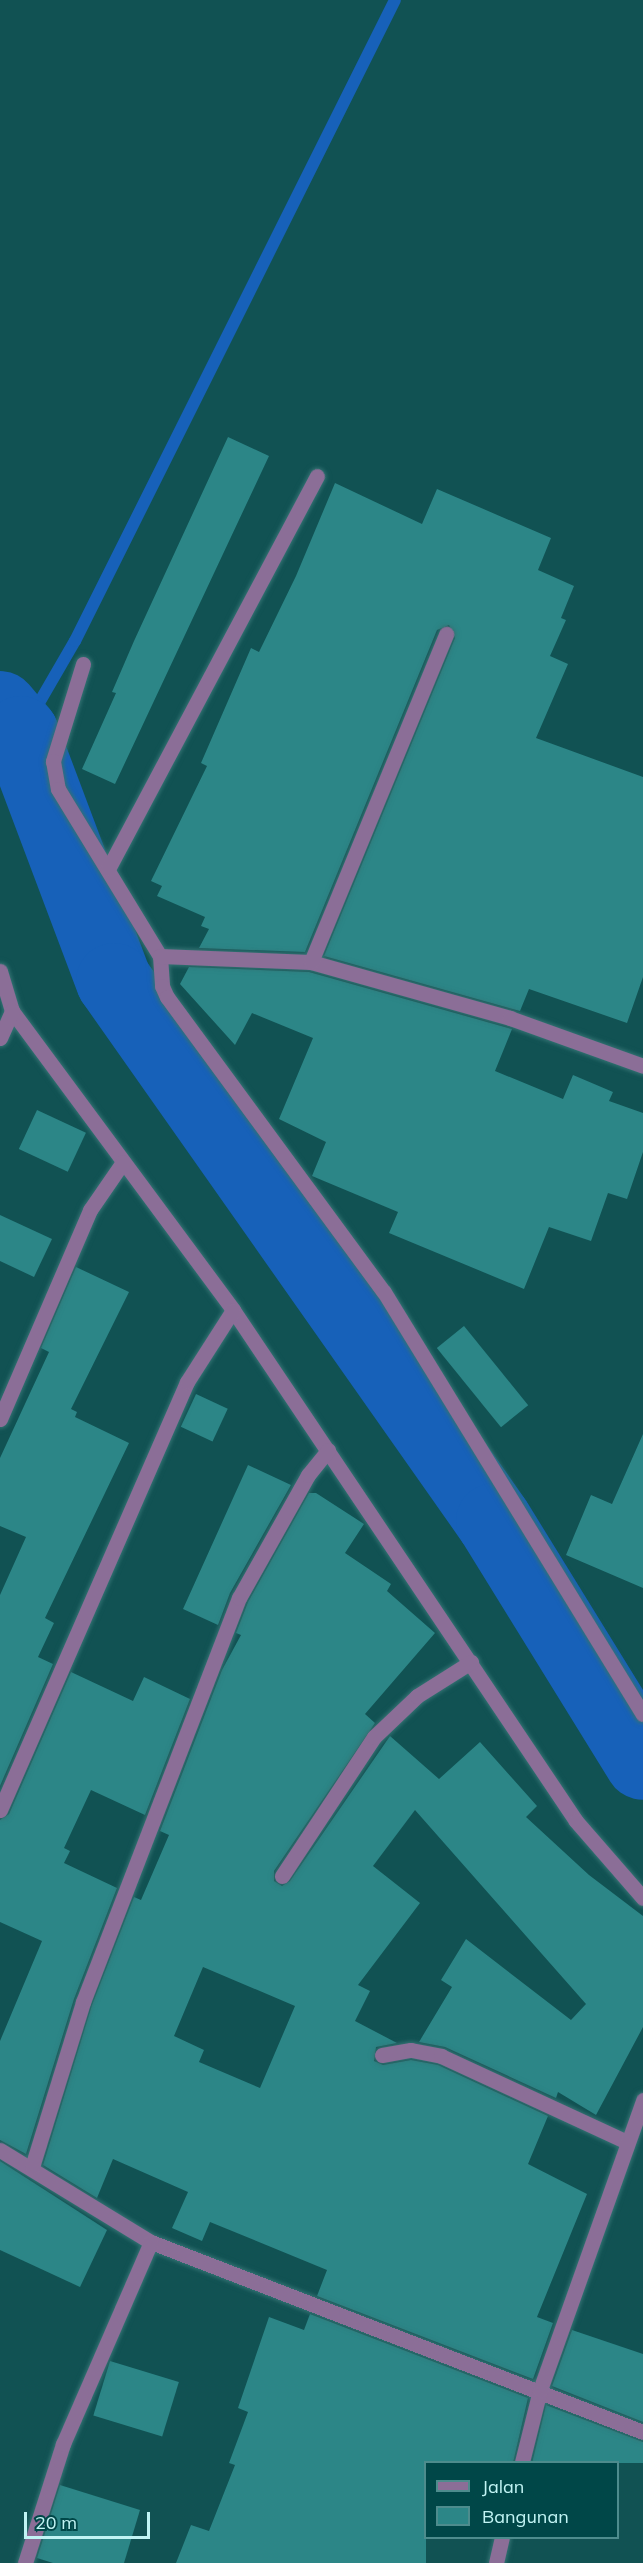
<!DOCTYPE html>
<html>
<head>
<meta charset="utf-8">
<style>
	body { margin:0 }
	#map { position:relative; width:643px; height:2563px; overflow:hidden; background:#115253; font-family:Mulish,sans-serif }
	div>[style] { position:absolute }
	.stream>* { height:12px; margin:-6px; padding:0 6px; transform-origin:6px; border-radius:6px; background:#1761b9 }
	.river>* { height:76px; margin:-38px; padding:0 38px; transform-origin:38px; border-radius:38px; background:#1761b9 }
	.building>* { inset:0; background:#2c8687; transform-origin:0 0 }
	.roads { filter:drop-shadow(0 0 2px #347273) drop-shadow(0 0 2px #347273) }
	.minor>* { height:15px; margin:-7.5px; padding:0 7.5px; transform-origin:7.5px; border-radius:7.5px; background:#8b6e97 }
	span { translate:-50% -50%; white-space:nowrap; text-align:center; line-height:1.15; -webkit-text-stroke:4.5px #004748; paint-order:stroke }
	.legend { position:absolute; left:424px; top:2461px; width:195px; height:78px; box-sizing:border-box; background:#004748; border:2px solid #4d8c8d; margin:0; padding:8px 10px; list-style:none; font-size:18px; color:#c1f4f4 }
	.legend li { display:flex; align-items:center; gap:12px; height:30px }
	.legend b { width:30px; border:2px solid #4d8c8d }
	.scale { position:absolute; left:24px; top:2512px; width:126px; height:27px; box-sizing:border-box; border:3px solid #c1f4f4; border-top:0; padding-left:8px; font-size:18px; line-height:21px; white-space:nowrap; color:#c1f4f4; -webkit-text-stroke:4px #004748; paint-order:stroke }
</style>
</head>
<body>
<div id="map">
	<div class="stream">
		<div style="left:21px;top:734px;width:108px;rotate:-59.9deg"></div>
		<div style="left:75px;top:641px;width:716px;rotate:-63.47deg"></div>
	</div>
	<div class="river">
		<div style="left:0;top:709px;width:33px;rotate:50deg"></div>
		<div style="left:21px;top:734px;width:264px;rotate:69.4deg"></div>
		<div style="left:114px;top:981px;width:660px;rotate:54.87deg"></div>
		<div style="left:494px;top:1521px;width:283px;rotate:58.3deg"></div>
	</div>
	<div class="building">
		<div style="clip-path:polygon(228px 437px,269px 456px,115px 784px,82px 769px,116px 693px,112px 692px,134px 641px)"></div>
		<div style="clip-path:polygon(335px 483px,422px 524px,437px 489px,551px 538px,538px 570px,574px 586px,561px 618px,566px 620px,550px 656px,568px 664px,536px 738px,643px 777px,643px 977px,627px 1023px,529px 989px,520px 1011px,324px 956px,455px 638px,449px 625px,437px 630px,305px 952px,199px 948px,209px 929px,201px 926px,205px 917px,157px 896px,162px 886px,151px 881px,207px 766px,201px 763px,251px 648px,259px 652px,296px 576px)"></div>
		<div style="clip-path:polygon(189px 967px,309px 972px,512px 1029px,495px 1071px,563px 1099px,573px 1075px,613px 1092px,609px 1101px,643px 1113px,643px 1152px,627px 1199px,608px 1193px,591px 1241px,549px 1227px,524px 1289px,389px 1233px,398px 1212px,312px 1176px,326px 1142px,279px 1119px,313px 1038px,252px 1013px,235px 1045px,180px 984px)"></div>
		<div style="left:37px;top:1110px;width:54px;height:43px;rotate:25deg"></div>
		<div style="clip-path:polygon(0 1215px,52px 1239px,34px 1277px,0 1261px)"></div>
		<div style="clip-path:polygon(76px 1267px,129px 1292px,71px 1409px,77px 1412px,75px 1417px,129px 1443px,45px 1618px,54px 1623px,38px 1657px,53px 1664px,0 1786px,0 1595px,26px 1537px,0 1526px,0 1458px,49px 1352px,41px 1348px)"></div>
		<div style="left:464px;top:1326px;width:102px;height:35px;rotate:51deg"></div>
		<div style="left:196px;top:1394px;width:35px;height:36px;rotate:25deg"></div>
		<div style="clip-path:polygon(643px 1434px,643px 1588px,566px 1555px,591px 1495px,612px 1504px)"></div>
		<div style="clip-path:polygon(248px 1465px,291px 1485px,230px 1593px,218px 1625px,183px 1609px)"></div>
		<div style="clip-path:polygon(evenodd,309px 1493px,316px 1493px,364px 1524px,345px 1553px,391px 1584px,387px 1591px,435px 1633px,365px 1714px,375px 1723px,274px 1871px,274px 1881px,282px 1886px,290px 1881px,390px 1736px,439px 1779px,480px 1742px,537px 1806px,526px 1817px,589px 1875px,643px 1916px,643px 2027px,596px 2115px,558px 2092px,556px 2098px,445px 2047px,419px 2042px,452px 1987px,441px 1980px,466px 1939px,571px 2020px,586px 2004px,415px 1810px,373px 1866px,420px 1903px,358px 1985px,370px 1991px,355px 2021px,397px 2043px,376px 2047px,374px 2061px,383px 2065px,411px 2060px,438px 2065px,548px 2116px,528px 2164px,587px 2194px,537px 2317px,553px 2323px,533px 2379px,317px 2296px,327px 2270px,210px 2222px,202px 2241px,172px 2228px,188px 2192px,113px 2159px,97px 2198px,43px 2165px,92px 2005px,134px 1897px,141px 1900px,169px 1835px,160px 1831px,222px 1670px,241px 1635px,236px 1633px,248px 1602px,309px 1493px,203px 1967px,295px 2006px,260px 2088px,199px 2062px,204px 2050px,174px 2036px,203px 1967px)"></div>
		<div style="clip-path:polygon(71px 1672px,133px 1701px,144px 1677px,190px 1699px,145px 1815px,91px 1790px,64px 1848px,70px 1851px,64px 1863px,117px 1888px,74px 1999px,26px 2154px,0 2140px,0 2041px,42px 1941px,0 1922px,0 1820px,9px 1814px)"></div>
		<div style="clip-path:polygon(0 2161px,107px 2230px,80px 2287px,0 2250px)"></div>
		<div style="clip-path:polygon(310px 2314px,528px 2398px,513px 2463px,426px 2463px,426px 2563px,176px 2563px,191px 2525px,209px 2531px,235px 2465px,229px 2463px,248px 2412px,238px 2408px,269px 2317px,304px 2330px)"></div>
		<div style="clip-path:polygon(572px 2330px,643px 2354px,643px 2422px,552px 2386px)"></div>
		<div style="left:110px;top:2361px;width:72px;height:57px;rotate:17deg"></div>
		<div style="clip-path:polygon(546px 2405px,643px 2442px,643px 2463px,532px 2463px)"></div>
		<div style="clip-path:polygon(60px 2485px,140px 2510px,124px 2563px,53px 2563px,37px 2558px)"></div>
	</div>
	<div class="roads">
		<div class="minor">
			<div style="left:83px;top:664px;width:102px;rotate:107.2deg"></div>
			<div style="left:53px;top:761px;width:28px;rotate:80deg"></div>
			<div style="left:58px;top:789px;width:196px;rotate:58.6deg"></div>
			<div style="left:160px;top:956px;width:30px;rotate:86deg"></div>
			<div style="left:162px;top:986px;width:12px;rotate:66deg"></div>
			<div style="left:167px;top:997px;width:366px;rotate:53.7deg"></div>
			<div style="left:384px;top:1292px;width:495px;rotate:58.5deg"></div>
			<div style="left:108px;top:869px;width:445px;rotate:-62deg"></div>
			<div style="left:160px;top:956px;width:151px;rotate:2.3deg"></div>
			<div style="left:311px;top:962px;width:207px;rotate:15.7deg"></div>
			<div style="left:510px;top:1018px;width:141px;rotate:19.8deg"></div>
			<div style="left:311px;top:962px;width:355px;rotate:-67.6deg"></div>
			<div style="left:0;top:971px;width:42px;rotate:73.3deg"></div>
			<div style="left:12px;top:1011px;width:372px;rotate:53.5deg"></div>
			<div style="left:233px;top:1310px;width:615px;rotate:56.13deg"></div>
			<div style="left:576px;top:1821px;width:102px;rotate:49deg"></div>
			<div style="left:0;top:1038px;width:30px;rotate:-66deg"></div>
			<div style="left:0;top:1419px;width:228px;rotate:-66.7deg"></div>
			<div style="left:90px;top:1210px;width:58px;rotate:-55.5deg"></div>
			<div style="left:0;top:1810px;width:467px;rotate:-66.4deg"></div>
			<div style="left:187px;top:1382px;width:85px;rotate:-57.4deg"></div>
			<div style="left:282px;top:1876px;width:167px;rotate:-56.5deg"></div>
			<div style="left:374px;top:1737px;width:59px;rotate:-43.6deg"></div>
			<div style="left:417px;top:1696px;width:64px;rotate:-32.2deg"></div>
			<div style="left:382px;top:2055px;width:29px;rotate:-10deg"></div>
			<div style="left:411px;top:2050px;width:31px;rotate:11deg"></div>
			<div style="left:441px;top:2056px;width:205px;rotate:24.8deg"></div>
			<div style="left:0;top:2150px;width:177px;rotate:31.4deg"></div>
			<div style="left:151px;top:2242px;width:527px;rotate:21.12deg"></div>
			<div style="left:32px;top:2167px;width:173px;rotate:-72.8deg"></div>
			<div style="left:83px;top:2002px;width:433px;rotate:-68.9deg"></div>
			<div style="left:239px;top:1598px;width:141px;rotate:-60.7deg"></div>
			<div style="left:308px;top:1475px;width:32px;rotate:-51deg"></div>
			<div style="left:522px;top:2462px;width:74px;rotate:-76deg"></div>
			<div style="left:540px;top:2390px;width:308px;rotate:-70.4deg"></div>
			<div style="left:25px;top:2563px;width:125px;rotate:-72.3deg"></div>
			<div style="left:63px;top:2444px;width:220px;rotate:-66.5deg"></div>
			<div style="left:496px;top:2563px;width:26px;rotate:-77deg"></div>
		</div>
	</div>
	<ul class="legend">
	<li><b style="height:8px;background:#8b6e97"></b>Jalan</li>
	<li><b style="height:16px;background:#2c8687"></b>Bangunan</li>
	</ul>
	<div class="scale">20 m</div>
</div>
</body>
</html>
